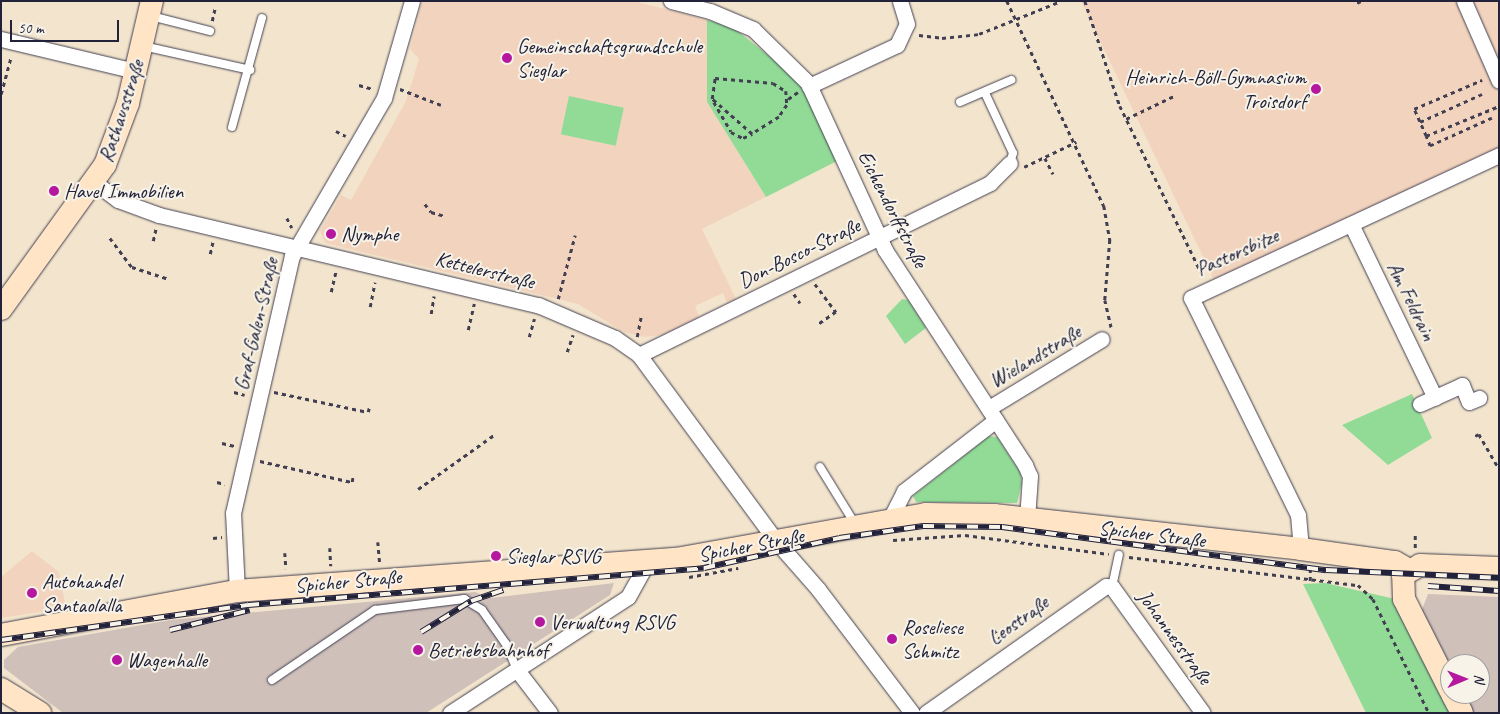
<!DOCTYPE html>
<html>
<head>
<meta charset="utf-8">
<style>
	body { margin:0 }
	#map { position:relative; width:1500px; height:714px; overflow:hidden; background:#f3e5cd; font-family:Caveat,sans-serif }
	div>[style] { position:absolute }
	.built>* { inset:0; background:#f2d4be }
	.industrial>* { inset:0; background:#cfc0ba }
	.green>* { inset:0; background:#92db96; transform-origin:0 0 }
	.path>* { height:2.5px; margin-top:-1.25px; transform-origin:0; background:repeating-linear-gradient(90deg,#413f51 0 4px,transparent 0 8px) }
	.roads { filter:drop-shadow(0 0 1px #413f51) drop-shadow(0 0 1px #413f51) }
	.lane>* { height:8px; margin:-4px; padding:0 4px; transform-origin:4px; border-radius:4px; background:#fff }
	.street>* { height:15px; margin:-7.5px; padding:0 7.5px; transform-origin:7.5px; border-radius:7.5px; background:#fff }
	.secondary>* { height:22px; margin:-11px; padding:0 11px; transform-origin:11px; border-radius:11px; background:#ffe4c6 }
	.rail>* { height:5.5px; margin-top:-2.75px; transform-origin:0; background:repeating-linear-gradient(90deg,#f7f3e8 0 11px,#22223b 0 22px); box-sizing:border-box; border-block:1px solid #22223b }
	.dots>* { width:14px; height:14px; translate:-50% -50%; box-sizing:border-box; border:2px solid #f7f3e8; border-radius:50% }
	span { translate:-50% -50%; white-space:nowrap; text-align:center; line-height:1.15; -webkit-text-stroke:4px #f7f3e8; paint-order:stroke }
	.poi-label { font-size:21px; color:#22223b }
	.left { translate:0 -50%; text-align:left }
	.right { translate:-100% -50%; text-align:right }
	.street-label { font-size:21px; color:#22223b }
	.frame { position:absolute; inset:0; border:2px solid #22223b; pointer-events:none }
	.north { position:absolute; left:1440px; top:654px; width:50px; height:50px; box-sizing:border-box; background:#f7f3e8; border:1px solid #a29fa3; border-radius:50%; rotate:89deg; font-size:14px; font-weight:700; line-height:20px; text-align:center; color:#22223b }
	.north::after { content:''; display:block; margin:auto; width:18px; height:22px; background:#b5179e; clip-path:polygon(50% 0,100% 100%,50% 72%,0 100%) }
	.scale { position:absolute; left:10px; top:20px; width:109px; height:22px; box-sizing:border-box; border:2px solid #22223b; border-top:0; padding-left:6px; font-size:15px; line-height:18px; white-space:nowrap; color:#22223b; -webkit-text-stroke:4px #f7f3e8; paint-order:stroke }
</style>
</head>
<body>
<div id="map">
	<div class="built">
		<div style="clip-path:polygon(422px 1px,634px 1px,707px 20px,707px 102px,766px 197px,702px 229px,736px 299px,727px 303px,723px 293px,695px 306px,699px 317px,663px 335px,644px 337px,624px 332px,578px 304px,325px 243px,320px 231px,341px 195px,351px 200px,406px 101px,419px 59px,410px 49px)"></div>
		<div style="clip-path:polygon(1081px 1px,1499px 1px,1499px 153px,1214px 280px)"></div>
		<div style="clip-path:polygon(32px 551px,59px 572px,66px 608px,1px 618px,1px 577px)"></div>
	</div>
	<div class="industrial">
		<div style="clip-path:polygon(614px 583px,610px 595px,426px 713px,63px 713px,4px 668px,4px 660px,18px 647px,170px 620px,475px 592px,491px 598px)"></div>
		<div style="clip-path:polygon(1428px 594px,1499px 597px,1499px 713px,1472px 713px,1462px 694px,1480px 694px,1480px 664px,1450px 664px,1450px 670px,1421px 612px)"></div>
	</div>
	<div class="green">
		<div style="clip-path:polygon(707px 20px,734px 28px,785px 69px,803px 89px,837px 161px,766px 197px,707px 102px)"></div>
		<div style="left:569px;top:96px;width:56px;height:39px;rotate:12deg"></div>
		<div style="clip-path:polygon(902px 299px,908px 300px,926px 328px,905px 344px,886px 316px)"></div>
		<div style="clip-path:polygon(1412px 394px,1432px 438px,1388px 465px,1342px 425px)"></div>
		<div style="clip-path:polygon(989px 436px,997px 437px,1020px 472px,1022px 483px,1017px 503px,916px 502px,913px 496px)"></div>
		<div style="clip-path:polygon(1325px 583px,1395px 599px,1454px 713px,1366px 713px,1303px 584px)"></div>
	</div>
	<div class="path">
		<div style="left:1007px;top:1px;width:227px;rotate:64.7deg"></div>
		<div style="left:1104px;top:206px;width:35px;rotate:80deg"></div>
		<div style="left:1110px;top:240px;width:60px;rotate:94.8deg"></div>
		<div style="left:1105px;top:300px;width:28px;rotate:77deg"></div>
		<div style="left:1085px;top:1px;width:111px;rotate:71.6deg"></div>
		<div style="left:1120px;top:106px;width:189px;rotate:64deg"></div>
		<div style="left:1357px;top:3px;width:4px;rotate:-27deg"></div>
		<div style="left:212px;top:21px;width:13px;rotate:-77deg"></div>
		<div style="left:919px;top:35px;width:23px;rotate:7deg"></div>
		<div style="left:942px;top:38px;width:37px;rotate:-6deg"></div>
		<div style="left:979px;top:34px;width:88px;rotate:-21.9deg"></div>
		<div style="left:715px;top:78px;width:58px;rotate:4.9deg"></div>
		<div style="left:773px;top:83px;width:15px;rotate:32deg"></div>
		<div style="left:786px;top:91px;width:14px;rotate:86deg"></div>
		<div style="left:787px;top:105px;width:14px;rotate:124deg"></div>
		<div style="left:779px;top:117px;width:32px;rotate:148deg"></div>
		<div style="left:752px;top:134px;width:53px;rotate:-138.8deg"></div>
		<div style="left:712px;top:99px;width:21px;rotate:-82deg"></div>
		<div style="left:359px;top:85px;width:15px;rotate:16deg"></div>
		<div style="left:400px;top:89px;width:44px;rotate:21.3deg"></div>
		<div style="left:1px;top:94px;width:39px;rotate:-75deg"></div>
		<div style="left:788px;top:99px;width:12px;rotate:-35deg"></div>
		<div style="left:714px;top:102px;width:34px;rotate:60deg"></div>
		<div style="left:731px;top:132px;width:13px;rotate:27deg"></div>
		<div style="left:743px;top:138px;width:10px;rotate:-24deg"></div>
		<div style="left:1492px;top:118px;width:68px;rotate:155.7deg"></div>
		<div style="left:1430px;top:146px;width:11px;rotate:-112deg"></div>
		<div style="left:1426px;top:136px;width:79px;rotate:-22.3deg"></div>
		<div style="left:1126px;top:119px;width:55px;rotate:-25.6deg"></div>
		<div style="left:1420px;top:122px;width:68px;rotate:-24.3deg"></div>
		<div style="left:336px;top:131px;width:11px;rotate:27deg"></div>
		<div style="left:1426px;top:136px;width:30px;rotate:-114deg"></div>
		<div style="left:1414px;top:109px;width:74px;rotate:-23.1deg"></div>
		<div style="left:1045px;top:158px;width:18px;rotate:63deg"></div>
		<div style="left:1024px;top:167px;width:58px;rotate:-25.7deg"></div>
		<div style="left:425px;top:204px;width:10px;rotate:53deg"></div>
		<div style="left:431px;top:212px;width:15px;rotate:16deg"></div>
		<div style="left:287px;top:218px;width:11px;rotate:63deg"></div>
		<div style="left:110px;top:238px;width:36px;rotate:53deg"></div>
		<div style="left:132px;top:267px;width:38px;rotate:18deg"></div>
		<div style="left:153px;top:241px;width:13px;rotate:-77deg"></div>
		<div style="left:794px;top:251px;width:11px;rotate:68deg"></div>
		<div style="left:210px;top:254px;width:13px;rotate:-77deg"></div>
		<div style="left:815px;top:284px;width:35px;rotate:53deg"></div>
		<div style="left:836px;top:312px;width:21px;rotate:145deg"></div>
		<div style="left:331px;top:292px;width:22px;rotate:-77deg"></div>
		<div style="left:794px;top:294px;width:11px;rotate:56deg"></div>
		<div style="left:260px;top:299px;width:9px;rotate:13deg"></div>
		<div style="left:558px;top:299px;width:66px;rotate:-75.1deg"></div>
		<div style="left:370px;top:307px;width:25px;rotate:-79deg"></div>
		<div style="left:431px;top:314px;width:18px;rotate:-81deg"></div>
		<div style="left:468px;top:330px;width:27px;rotate:-77deg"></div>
		<div style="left:529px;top:337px;width:19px;rotate:-74deg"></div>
		<div style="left:637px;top:337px;width:20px;rotate:-79deg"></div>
		<div style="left:245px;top:339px;width:13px;rotate:13deg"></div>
		<div style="left:567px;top:352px;width:18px;rotate:-71deg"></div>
		<div style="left:234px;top:392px;width:11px;rotate:15deg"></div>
		<div style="left:274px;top:392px;width:96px;rotate:12deg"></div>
		<div style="left:368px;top:412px;width:4px;rotate:-76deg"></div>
		<div style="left:1475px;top:436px;width:4px;rotate:-27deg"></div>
		<div style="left:1479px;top:434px;width:39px;rotate:60deg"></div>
		<div style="left:222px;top:443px;width:13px;rotate:13deg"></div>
		<div style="left:260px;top:461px;width:94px;rotate:12.9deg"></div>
		<div style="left:352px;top:482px;width:6px;rotate:-81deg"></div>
		<div style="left:217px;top:482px;width:8px;rotate:14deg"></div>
		<div style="left:418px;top:489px;width:93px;rotate:-35.4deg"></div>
		<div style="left:213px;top:538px;width:9px;rotate:-6deg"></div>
		<div style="left:893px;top:540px;width:72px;rotate:-4deg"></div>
		<div style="left:965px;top:535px;width:145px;rotate:7.5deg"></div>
		<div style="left:378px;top:542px;width:21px;rotate:85deg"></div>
		<div style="left:330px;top:548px;width:18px;rotate:87deg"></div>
		<div style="left:1415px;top:548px;width:16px;rotate:-90deg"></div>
		<div style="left:285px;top:553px;width:16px;rotate:86deg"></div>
		<div style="left:1129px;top:557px;width:231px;rotate:7deg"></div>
		<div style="left:1358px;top:585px;width:21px;rotate:43deg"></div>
		<div style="left:1373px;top:599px;width:127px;rotate:63.8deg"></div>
		<div style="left:689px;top:577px;width:50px;rotate:-10.4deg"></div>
		<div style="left:1310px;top:581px;width:14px;rotate:-90deg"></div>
		<div style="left:994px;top:630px;width:14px;rotate:54deg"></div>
	</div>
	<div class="roads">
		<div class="lane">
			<div style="left:151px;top:16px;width:61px;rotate:14.3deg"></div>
			<div style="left:143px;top:46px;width:110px;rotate:12.6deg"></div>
			<div style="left:985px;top:93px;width:66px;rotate:65deg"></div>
			<div style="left:1013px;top:153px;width:10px;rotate:107deg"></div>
			<div style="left:960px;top:102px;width:56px;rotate:-23.3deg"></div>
			<div style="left:232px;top:127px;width:113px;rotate:-74.6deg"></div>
			<div style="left:820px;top:467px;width:67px;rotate:58.4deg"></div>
			<div style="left:1112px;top:587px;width:33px;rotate:-78deg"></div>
			<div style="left:272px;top:680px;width:125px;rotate:-34.2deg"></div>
			<div style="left:375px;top:610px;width:90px;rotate:-7deg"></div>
			<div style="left:464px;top:599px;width:21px;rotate:31deg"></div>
			<div style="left:482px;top:610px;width:42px;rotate:54.8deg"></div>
			<div style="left:506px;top:644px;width:28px;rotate:67deg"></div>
		</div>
		<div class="street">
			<div style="left:671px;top:1px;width:40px;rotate:14.4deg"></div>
			<div style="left:710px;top:11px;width:47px;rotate:22.7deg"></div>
			<div style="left:753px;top:29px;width:77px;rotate:44.5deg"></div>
			<div style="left:808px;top:83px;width:184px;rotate:65.2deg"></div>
			<div style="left:885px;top:250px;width:257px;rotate:56.9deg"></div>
			<div style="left:1025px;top:465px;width:12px;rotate:66deg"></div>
			<div style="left:1030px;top:476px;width:43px;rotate:94deg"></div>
			<div style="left:1464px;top:1px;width:87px;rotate:66.4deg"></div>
			<div style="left:1px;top:39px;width:138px;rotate:13.4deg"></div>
			<div style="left:809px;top:86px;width:97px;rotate:-25deg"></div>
			<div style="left:897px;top:45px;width:23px;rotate:-65deg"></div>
			<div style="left:907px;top:24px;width:24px;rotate:-107deg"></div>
			<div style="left:94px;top:182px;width:30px;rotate:37deg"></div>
			<div style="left:118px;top:200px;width:44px;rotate:20.1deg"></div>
			<div style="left:159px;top:215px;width:390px;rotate:13.4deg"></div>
			<div style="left:538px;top:305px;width:84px;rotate:23.2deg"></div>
			<div style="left:615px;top:338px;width:29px;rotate:35deg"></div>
			<div style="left:639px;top:355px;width:231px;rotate:53.6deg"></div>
			<div style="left:776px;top:541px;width:64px;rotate:48.8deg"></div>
			<div style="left:818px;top:589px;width:156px;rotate:52.8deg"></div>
			<div style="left:1351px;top:224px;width:193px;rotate:64.2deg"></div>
			<div style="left:639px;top:355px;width:391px;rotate:-26.1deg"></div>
			<div style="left:990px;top:183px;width:28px;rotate:-45deg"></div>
			<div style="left:1420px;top:404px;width:46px;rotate:-24.3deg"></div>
			<div style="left:1462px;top:385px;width:18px;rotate:68deg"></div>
			<div style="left:1469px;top:402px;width:11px;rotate:-22deg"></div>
			<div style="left:989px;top:408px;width:132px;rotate:-31.4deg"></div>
			<div style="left:891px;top:517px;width:29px;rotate:-63deg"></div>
			<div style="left:904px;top:491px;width:116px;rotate:-37.7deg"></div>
			<div style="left:1301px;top:549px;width:34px;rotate:-95deg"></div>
			<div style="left:1298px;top:515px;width:242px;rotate:-116.2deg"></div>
			<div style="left:1191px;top:298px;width:340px;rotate:-24.9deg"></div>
			<div style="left:237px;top:591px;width:78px;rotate:-92.9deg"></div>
			<div style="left:233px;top:513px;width:264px;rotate:-77.1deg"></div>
			<div style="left:292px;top:256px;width:183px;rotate:-59.8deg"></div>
			<div style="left:384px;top:98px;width:101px;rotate:-73.9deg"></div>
			<div style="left:517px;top:670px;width:54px;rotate:52.5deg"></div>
			<div style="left:450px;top:713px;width:212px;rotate:-33.1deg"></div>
			<div style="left:628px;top:597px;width:41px;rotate:-60.9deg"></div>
			<div style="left:926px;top:713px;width:220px;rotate:-35.2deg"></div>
			<div style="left:1106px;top:586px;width:6px;rotate:9deg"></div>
			<div style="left:1112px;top:587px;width:155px;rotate:54.2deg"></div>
		</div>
		<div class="secondary">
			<div style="left:1px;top:309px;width:178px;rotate:-54.2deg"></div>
			<div style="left:105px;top:165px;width:66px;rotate:-69.6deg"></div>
			<div style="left:128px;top:103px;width:105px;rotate:-76.8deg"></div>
			<div style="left:1px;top:635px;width:240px;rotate:-10.6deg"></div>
			<div style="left:237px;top:591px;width:440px;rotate:-4.2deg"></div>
			<div style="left:676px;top:559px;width:254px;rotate:-10.2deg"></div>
			<div style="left:926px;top:514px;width:68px;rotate:0.8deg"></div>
			<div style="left:994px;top:515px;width:309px;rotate:6.3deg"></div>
			<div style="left:1301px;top:549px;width:95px;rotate:7.9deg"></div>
			<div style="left:1395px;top:562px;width:14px;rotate:30deg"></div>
			<div style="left:1px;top:689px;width:46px;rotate:31.6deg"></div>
			<div style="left:1450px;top:690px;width:102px;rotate:-116.8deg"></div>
			<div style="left:1404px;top:599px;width:24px;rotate:-92deg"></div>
			<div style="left:1403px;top:575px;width:20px;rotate:-30deg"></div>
			<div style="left:1420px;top:565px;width:79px;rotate:2.2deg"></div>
			<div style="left:1452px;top:694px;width:21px;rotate:62deg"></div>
		</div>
	</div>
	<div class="rail">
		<div style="left:1428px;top:586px;width:71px;rotate:4deg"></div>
		<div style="left:170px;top:630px;width:82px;rotate:-14deg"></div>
		<div style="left:421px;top:632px;width:59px;rotate:-31.8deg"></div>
		<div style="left:471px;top:601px;width:34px;rotate:-19deg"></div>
		<div style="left:1px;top:640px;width:249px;rotate:-8.1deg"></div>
		<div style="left:248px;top:605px;width:457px;rotate:-4.6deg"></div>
		<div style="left:704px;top:568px;width:138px;rotate:-12.5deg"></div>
		<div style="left:839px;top:538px;width:85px;rotate:-8.1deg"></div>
		<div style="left:923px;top:526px;width:79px;rotate:0.7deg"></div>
		<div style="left:1002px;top:527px;width:327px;rotate:7.6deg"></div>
		<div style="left:1326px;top:570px;width:173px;rotate:2.6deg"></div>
	</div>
	<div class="dots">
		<div style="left:507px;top:58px;background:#b5179e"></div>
		<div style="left:1316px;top:89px;background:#b5179e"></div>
		<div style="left:54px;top:191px;background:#b5179e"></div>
		<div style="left:331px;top:234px;background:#b5179e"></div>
		<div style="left:496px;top:556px;background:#b5179e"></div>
		<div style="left:32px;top:593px;background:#b5179e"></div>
		<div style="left:540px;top:622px;background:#b5179e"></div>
		<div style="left:892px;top:639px;background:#b5179e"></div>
		<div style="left:418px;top:650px;background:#b5179e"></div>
		<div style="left:117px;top:660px;background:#b5179e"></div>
	</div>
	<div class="poi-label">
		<span class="left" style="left:517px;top:58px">Gemeinschaftsgrundschule<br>Sieglar</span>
		<span class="right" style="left:1306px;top:89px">Heinrich-Böll-Gymnasium<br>Troisdorf</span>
		<span class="left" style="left:64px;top:191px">Havel Immobilien</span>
		<span class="left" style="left:341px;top:234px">Nymphe</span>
		<span class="left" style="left:506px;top:556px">Sieglar RSVG</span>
		<span class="left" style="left:42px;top:593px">Autohandel<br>Santaolalla</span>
		<span class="left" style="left:550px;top:622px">Verwaltung RSVG</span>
		<span class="left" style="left:902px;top:639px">Roseliese<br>Schmitz</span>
		<span class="left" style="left:428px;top:650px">Betriebsbahnhof</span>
		<span class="left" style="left:127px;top:660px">Wagenhalle</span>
	</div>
	<div class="street-label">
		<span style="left:121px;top:111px;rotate:-72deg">Rathausstraße</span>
		<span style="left:893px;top:209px;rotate:63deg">Eichendorffstraße</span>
		<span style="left:1237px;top:252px;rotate:-24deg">Pastorsbitze</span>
		<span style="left:799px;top:253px;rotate:-26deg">Don-Bosco-Straße</span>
		<span style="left:485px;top:270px;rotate:14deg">Kettelerstraße</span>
		<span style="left:1412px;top:301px;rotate:64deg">Am Feldrain</span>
		<span style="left:256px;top:324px;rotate:-77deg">Graf-Galen-Straße</span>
		<span style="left:1035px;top:356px;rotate:-31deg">Wielandstraße</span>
		<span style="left:1152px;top:534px;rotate:7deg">Spicher Straße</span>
		<span style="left:751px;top:545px;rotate:-11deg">Spicher Straße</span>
		<span style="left:348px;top:581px;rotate:-5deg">Spicher Straße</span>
		<span style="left:1018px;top:620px;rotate:-36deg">Leostraße</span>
		<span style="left:1175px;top:637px;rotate:54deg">Johannesstraße</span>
	</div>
	<div class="frame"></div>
	<div class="north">N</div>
	<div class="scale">50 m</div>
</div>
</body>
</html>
